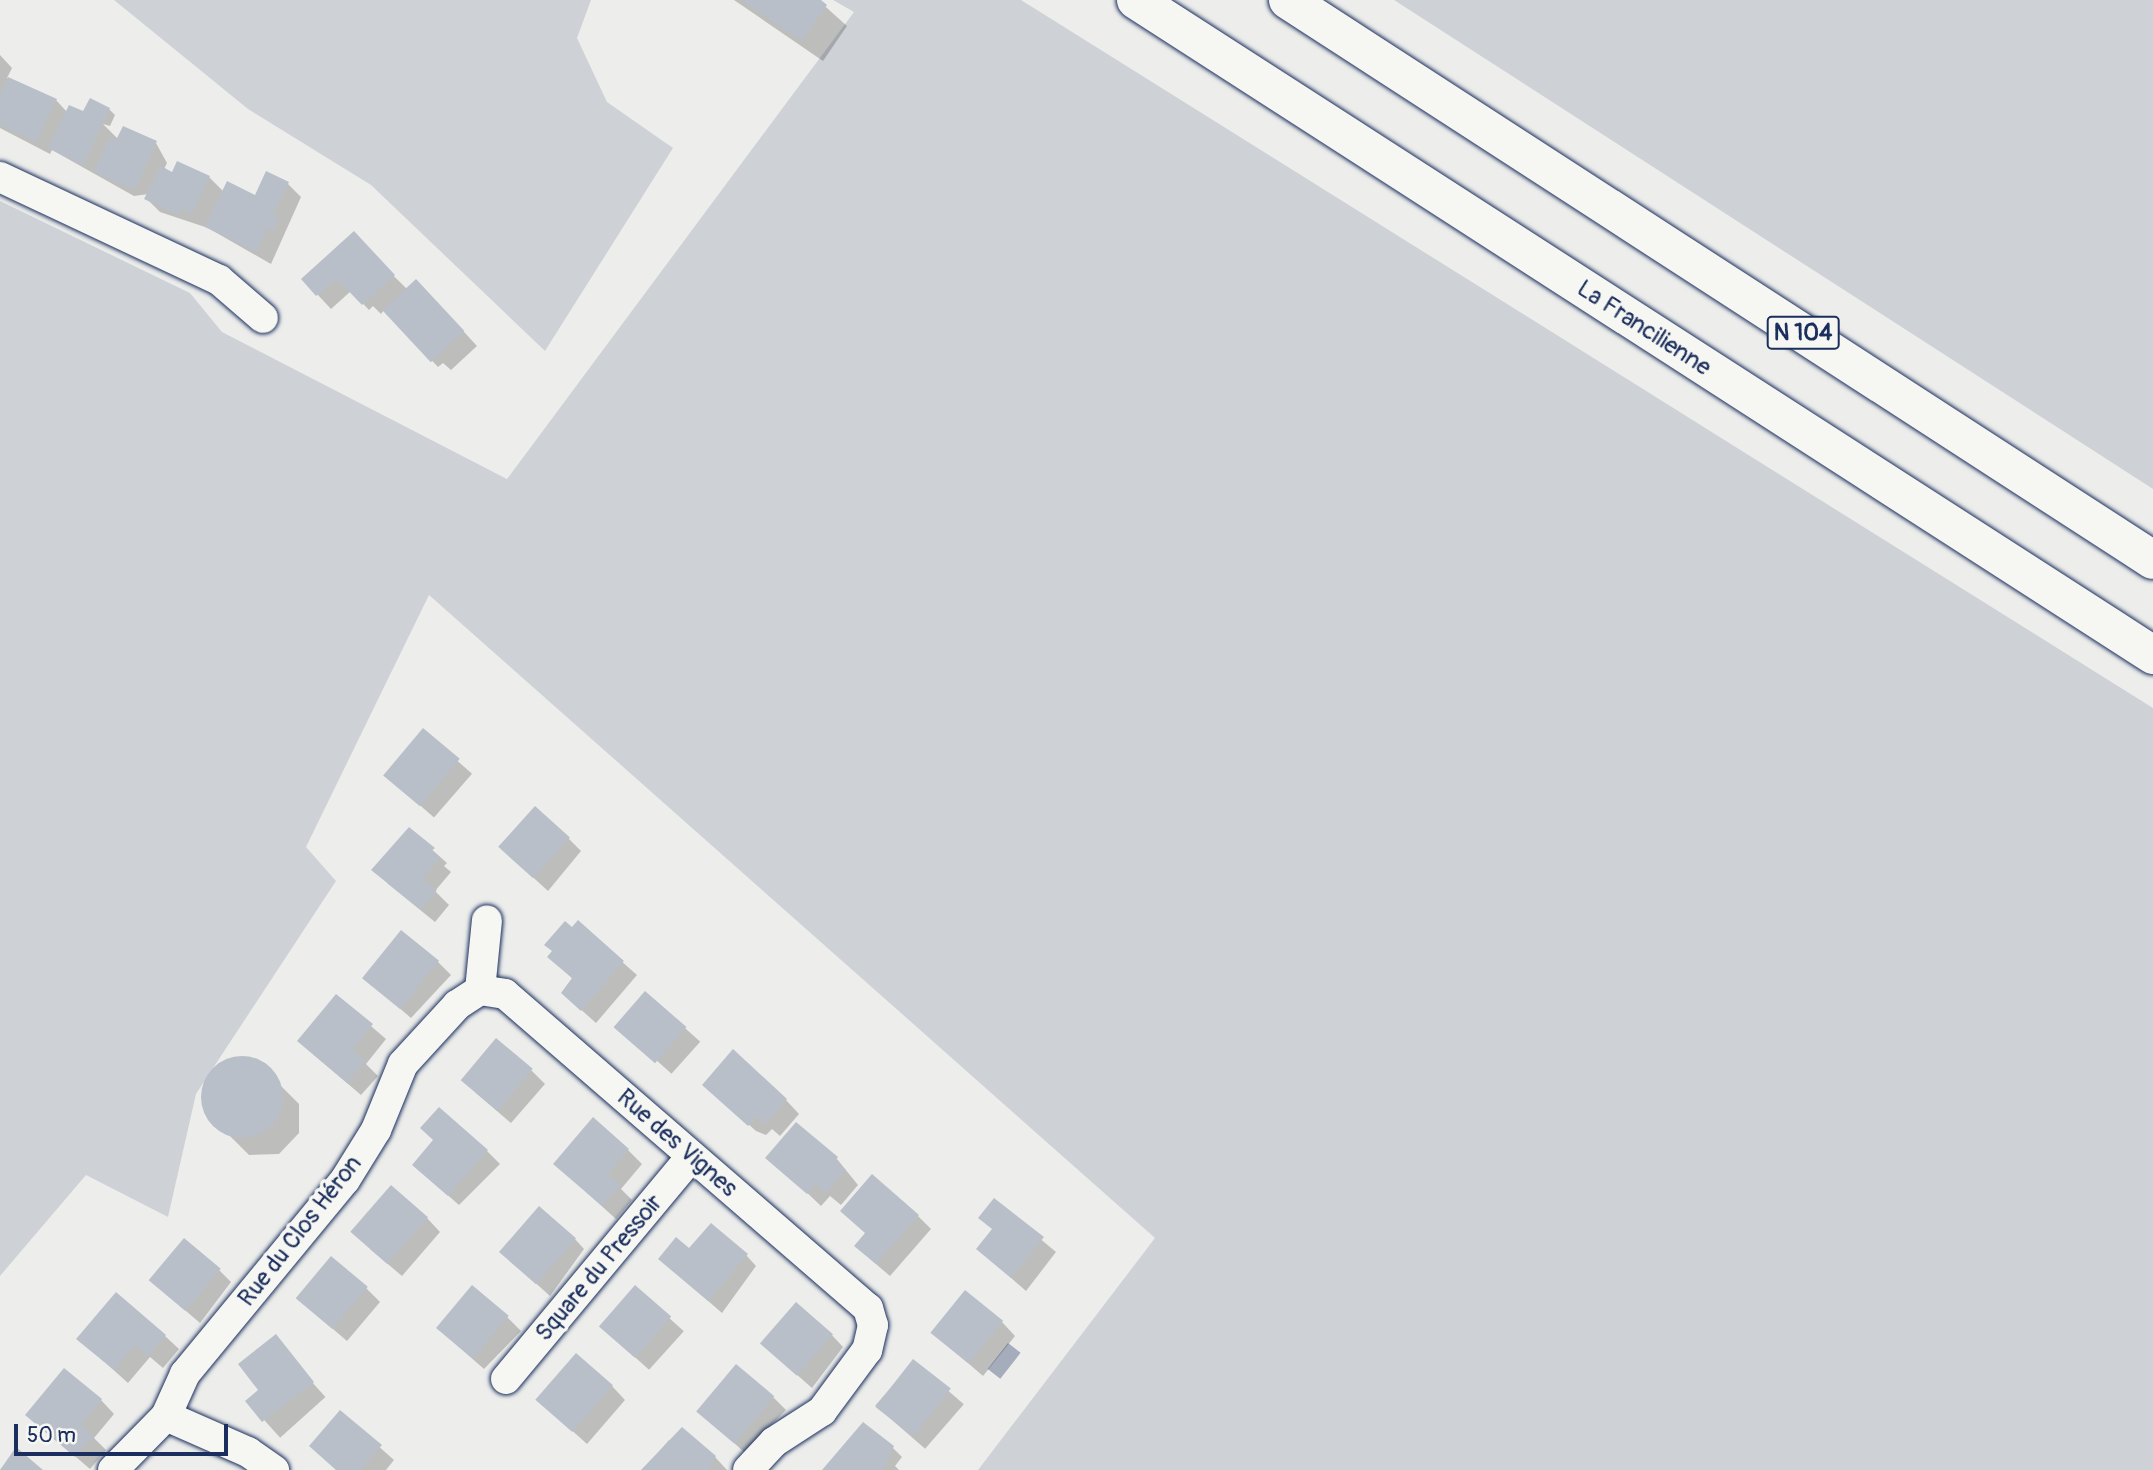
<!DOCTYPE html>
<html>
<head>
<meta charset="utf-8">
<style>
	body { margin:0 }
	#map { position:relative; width:2153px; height:1470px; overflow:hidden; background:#edeeec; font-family:Pangolin,sans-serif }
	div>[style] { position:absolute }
	.green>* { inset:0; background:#ced2d7 }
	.water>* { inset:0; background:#a5acbc; transform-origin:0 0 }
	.shadow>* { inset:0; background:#0003; transform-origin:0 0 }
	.building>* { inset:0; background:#b9bfc8; transform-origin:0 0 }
	.round { border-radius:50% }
	.roads { filter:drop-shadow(0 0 2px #1b2f5e) drop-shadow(0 0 2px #1b2f5e) }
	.minor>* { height:30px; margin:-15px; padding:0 15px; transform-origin:15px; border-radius:15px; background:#f6f6f2 }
	.trunk>* { height:38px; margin:-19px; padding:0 19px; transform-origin:19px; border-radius:19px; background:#f6f6f2 }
	span { translate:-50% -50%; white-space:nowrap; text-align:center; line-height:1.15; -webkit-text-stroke:7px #f6f6f2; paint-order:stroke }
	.shield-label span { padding:2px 5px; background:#f6f6f2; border:2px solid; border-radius:5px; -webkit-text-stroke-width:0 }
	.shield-label { font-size:23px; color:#1b2f5e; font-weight:700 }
	.street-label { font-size:24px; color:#1b2f5e }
	.scale { position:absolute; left:14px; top:1424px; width:214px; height:32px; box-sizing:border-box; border:4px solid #1b2f5e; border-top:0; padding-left:9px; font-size:21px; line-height:24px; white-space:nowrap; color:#1b2f5e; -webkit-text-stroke:5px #f6f6f2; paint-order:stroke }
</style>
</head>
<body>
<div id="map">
	<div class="green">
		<div style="clip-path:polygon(114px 0,591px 0,577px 38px,607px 102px,673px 148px,545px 351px,371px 185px,248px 109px)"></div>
		<div style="clip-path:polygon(833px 0,1021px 0,2153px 708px,2153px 1470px,978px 1470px,1155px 1238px,429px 595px,306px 847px,336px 881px,196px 1094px,168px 1217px,86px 1175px,0 1276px,0 201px,190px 293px,222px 332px,507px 479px,854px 12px)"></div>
		<div style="clip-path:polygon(1394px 0,2153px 0,2153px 489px)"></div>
	</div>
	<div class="water">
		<div style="left:1008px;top:1343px;width:16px;height:33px;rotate:38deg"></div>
	</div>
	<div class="shadow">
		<div style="clip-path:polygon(734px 0,818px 0,847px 26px,823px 61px)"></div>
		<div style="clip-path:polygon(0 55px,12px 68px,7px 78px,56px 100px,67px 112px,90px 117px,109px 109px,115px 115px,110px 126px,103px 124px,118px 139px,123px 128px,156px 143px,167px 163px,164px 169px,173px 174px,209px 177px,224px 192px,256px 197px,288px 184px,301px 197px,271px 264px,208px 228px,160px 212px,147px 199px,149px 194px,134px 196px,52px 150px,50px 154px,0 128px)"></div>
		<div style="clip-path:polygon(352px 235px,407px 289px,430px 295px,477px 346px,451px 370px,443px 363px,438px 367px,384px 310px,381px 314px,373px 306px,369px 310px,351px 291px,331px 309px,303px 279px)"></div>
		<div style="left:423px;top:731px;width:65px;height:58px;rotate:41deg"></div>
		<div style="clip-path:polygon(409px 829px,447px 863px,444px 866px,451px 872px,435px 891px,449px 905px,435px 922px,387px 883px)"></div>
		<div style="clip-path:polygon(567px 837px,581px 851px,548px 891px,514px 860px)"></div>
		<div style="clip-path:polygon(578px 923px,637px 975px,596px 1023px,577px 1006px,573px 979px,549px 957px,594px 943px)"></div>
		<div style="clip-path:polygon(438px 962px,451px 975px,411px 1018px,364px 978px)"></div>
		<div style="left:646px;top:993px;width:73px;height:43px;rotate:42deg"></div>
		<div style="clip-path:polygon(336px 996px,386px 1039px,366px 1064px,378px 1076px,361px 1095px,313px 1054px)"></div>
		<div style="clip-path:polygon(226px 1061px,256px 1061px,299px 1104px,299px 1133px,279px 1154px,249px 1155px,206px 1112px,206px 1082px)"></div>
		<div style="clip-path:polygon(531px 1070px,545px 1084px,511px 1123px,476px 1093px)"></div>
		<div style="clip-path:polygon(704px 1085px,786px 1100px,799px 1114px,780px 1136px,772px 1129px,766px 1135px,756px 1131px)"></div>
		<div style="clip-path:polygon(435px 1140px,487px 1151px,500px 1164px,459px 1205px,428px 1178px)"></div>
		<div style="clip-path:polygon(628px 1150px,642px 1164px,621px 1189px,632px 1200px,616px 1219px,555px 1164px)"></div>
		<div style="clip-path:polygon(837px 1159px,858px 1185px,841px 1205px,830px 1196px,821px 1206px,783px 1170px)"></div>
		<div style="clip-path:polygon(994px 1200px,1056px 1252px,1026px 1291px,980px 1251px,996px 1232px)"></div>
		<div style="clip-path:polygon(918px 1216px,931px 1229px,890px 1276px,870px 1259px,867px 1234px)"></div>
		<div style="clip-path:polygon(427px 1218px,440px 1232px,402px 1276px,370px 1249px)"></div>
		<div style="clip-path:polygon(575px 1239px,584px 1249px,550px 1296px,501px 1252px)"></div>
		<div style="clip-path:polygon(689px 1251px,746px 1255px,756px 1266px,722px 1313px,660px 1259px)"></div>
		<div style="clip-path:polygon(218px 1269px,231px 1282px,200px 1323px,165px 1293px)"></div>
		<div style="clip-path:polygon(366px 1288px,380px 1302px,347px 1341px,313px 1312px)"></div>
		<div style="left:637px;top:1289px;width:63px;height:52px;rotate:42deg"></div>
		<div style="clip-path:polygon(507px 1317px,521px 1331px,484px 1369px,451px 1340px)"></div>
		<div style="clip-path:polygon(1002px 1322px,1015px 1336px,983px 1376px,933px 1333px)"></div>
		<div style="clip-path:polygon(830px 1333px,843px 1347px,812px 1388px,763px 1345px)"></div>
		<div style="clip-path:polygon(165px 1336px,179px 1349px,163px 1368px,150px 1357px,128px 1383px,79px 1339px)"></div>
		<div style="left:914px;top:1361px;width:66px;height:59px;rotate:41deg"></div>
		<div style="left:294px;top:1362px;width:47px;height:61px;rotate:48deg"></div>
		<div style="clip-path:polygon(612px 1386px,625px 1400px,587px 1444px,538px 1400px)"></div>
		<div style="clip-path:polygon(773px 1397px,786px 1410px,744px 1452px,710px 1421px)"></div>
		<div style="clip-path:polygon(101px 1400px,114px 1414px,94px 1438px,106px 1450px,90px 1469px,27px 1415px)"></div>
		<div style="clip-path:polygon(340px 1412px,394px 1460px,386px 1470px,338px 1470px)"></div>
		<div style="clip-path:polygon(669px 1440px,679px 1448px,715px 1457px,727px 1470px,644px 1470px)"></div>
		<div style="clip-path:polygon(892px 1447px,902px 1457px,895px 1466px,899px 1470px,824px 1470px)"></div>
	</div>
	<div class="building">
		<div style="clip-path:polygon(741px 0,821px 0,827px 5px,802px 41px)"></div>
		<div style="clip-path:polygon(8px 77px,57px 99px,36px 142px,0 125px,0 95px)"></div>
		<div style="clip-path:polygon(90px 98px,110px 108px,83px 165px,48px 148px,69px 105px,83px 111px)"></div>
		<div style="clip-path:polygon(123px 126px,157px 141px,135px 190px,94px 172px,110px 137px,116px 140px)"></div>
		<div style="clip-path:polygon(177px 161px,210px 176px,192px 214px,180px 209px,178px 215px,144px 199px,161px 166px,172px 172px)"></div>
		<div style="clip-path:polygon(266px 171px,289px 182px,273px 215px,279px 218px,273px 230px,267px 228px,257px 252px,205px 227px,227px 181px,255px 195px)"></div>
		<div style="clip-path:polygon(354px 231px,395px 275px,362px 305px,337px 279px,316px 296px,301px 279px)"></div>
		<div style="left:416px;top:279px;width:71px;height:46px;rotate:47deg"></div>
		<div style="left:423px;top:728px;width:48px;height:62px;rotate:40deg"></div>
		<div style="left:535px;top:806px;width:47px;height:55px;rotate:42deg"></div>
		<div style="clip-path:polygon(409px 827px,435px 848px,431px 851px,440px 858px,422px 879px,437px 890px,421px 910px,371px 870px)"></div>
		<div style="clip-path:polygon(578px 920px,624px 961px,581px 1011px,561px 993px,572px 978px,547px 957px,552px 951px,544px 945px,565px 921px,572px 927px)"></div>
		<div style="left:401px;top:930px;width:49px;height:62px;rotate:39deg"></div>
		<div style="left:645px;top:991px;width:55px;height:48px;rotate:41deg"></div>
		<div style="clip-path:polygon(336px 994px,373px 1024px,352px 1050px,365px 1061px,347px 1083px,297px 1041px)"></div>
		<div style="left:496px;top:1038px;width:48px;height:55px;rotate:40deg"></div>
		<div style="clip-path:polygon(733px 1049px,787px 1099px,766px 1124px,757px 1116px,748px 1126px,702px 1085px)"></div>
		<div class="round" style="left:201px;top:1056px;width:82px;height:82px"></div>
		<div style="clip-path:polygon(439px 1107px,488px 1150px,448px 1196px,412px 1165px,433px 1140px,420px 1128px)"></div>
		<div style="clip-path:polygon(593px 1117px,629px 1149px,608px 1174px,620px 1185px,602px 1206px,553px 1164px)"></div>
		<div style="clip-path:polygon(796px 1122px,838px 1157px,835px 1161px,846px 1170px,826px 1193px,816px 1184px,807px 1194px,765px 1158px)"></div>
		<div style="clip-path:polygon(872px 1174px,919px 1215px,876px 1264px,854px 1246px,865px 1233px,840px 1211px)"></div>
		<div style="left:391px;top:1185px;width:49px;height:62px;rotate:41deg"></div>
		<div style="clip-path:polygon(994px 1198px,1044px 1237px,1011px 1278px,976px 1249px,992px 1229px,978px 1218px)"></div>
		<div style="left:539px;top:1206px;width:49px;height:61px;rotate:41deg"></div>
		<div style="clip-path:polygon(711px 1223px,748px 1254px,708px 1301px,658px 1259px,676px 1237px,689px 1248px)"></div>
		<div style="left:184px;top:1238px;width:48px;height:55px;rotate:40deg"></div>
		<div style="left:331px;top:1256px;width:48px;height:55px;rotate:40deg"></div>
		<div style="left:472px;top:1285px;width:48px;height:56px;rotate:40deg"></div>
		<div style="left:635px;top:1285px;width:48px;height:55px;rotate:41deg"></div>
		<div style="left:965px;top:1290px;width:49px;height:55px;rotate:39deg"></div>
		<div style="clip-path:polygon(116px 1292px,166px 1335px,148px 1356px,135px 1345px,114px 1370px,76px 1339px)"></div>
		<div style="left:796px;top:1302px;width:49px;height:55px;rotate:41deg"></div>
		<div style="clip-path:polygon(276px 1334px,314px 1382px,262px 1422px,245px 1401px,258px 1390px,238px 1364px)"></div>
		<div style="left:576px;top:1353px;width:49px;height:62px;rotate:41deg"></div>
		<div style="left:913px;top:1359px;width:48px;height:61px;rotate:38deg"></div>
		<div style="left:736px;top:1364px;width:50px;height:62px;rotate:40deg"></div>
		<div style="clip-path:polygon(64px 1368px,102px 1399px,81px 1425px,93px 1436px,75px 1457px,25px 1415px)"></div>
		<div style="clip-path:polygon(340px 1410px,382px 1445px,361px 1470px,336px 1470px,309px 1446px)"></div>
		<div style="clip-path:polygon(863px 1422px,894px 1446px,883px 1470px,822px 1470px)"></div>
		<div style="clip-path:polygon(682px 1427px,716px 1456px,708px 1470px,641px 1470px)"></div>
		<div style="clip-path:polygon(16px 1447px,43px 1470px,0 1470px)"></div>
	</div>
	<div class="roads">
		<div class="minor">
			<div style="left:0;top:177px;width:242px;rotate:25.2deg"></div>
			<div style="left:219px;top:280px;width:58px;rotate:40.8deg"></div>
			<div style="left:480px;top:990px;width:25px;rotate:9deg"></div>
			<div style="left:505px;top:994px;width:480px;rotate:40.9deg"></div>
			<div style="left:868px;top:1308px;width:18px;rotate:74deg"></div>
			<div style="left:873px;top:1325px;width:26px;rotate:103deg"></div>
			<div style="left:867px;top:1350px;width:76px;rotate:126.4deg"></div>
			<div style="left:822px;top:1411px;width:57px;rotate:147.1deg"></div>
			<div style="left:774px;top:1442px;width:38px;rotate:133deg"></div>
			<div style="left:480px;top:990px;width:70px;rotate:-84.3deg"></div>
			<div style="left:506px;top:1379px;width:290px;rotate:-50.2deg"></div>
			<div style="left:166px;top:1416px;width:90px;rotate:23.7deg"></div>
			<div style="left:248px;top:1452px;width:32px;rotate:35deg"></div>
			<div style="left:113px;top:1470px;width:76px;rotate:-45.5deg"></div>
			<div style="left:166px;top:1416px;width:46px;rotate:-65.7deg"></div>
			<div style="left:185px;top:1374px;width:251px;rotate:-50.5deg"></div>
			<div style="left:345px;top:1180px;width:59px;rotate:-58.2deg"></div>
			<div style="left:376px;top:1130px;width:71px;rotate:-67.8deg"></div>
			<div style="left:403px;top:1064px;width:80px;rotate:-47.5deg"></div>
			<div style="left:457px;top:1005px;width:27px;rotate:-33deg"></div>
		</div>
		<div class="trunk">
			<div style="left:1136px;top:0;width:1210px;rotate:32.78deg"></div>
			<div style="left:1288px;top:0;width:1030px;rotate:32.92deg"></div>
		</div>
	</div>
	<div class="shield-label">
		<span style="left:1803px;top:333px">N 104</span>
	</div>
	<div class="street-label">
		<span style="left:1644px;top:328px;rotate:33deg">La Francilienne</span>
		<span style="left:677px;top:1143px;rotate:41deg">Rue des Vignes</span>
		<span style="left:300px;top:1231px;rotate:-52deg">Rue du Clos Héron</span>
		<span style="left:599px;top:1268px;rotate:-50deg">Square du Pressoir</span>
	</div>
	<div class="scale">50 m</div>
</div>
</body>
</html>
